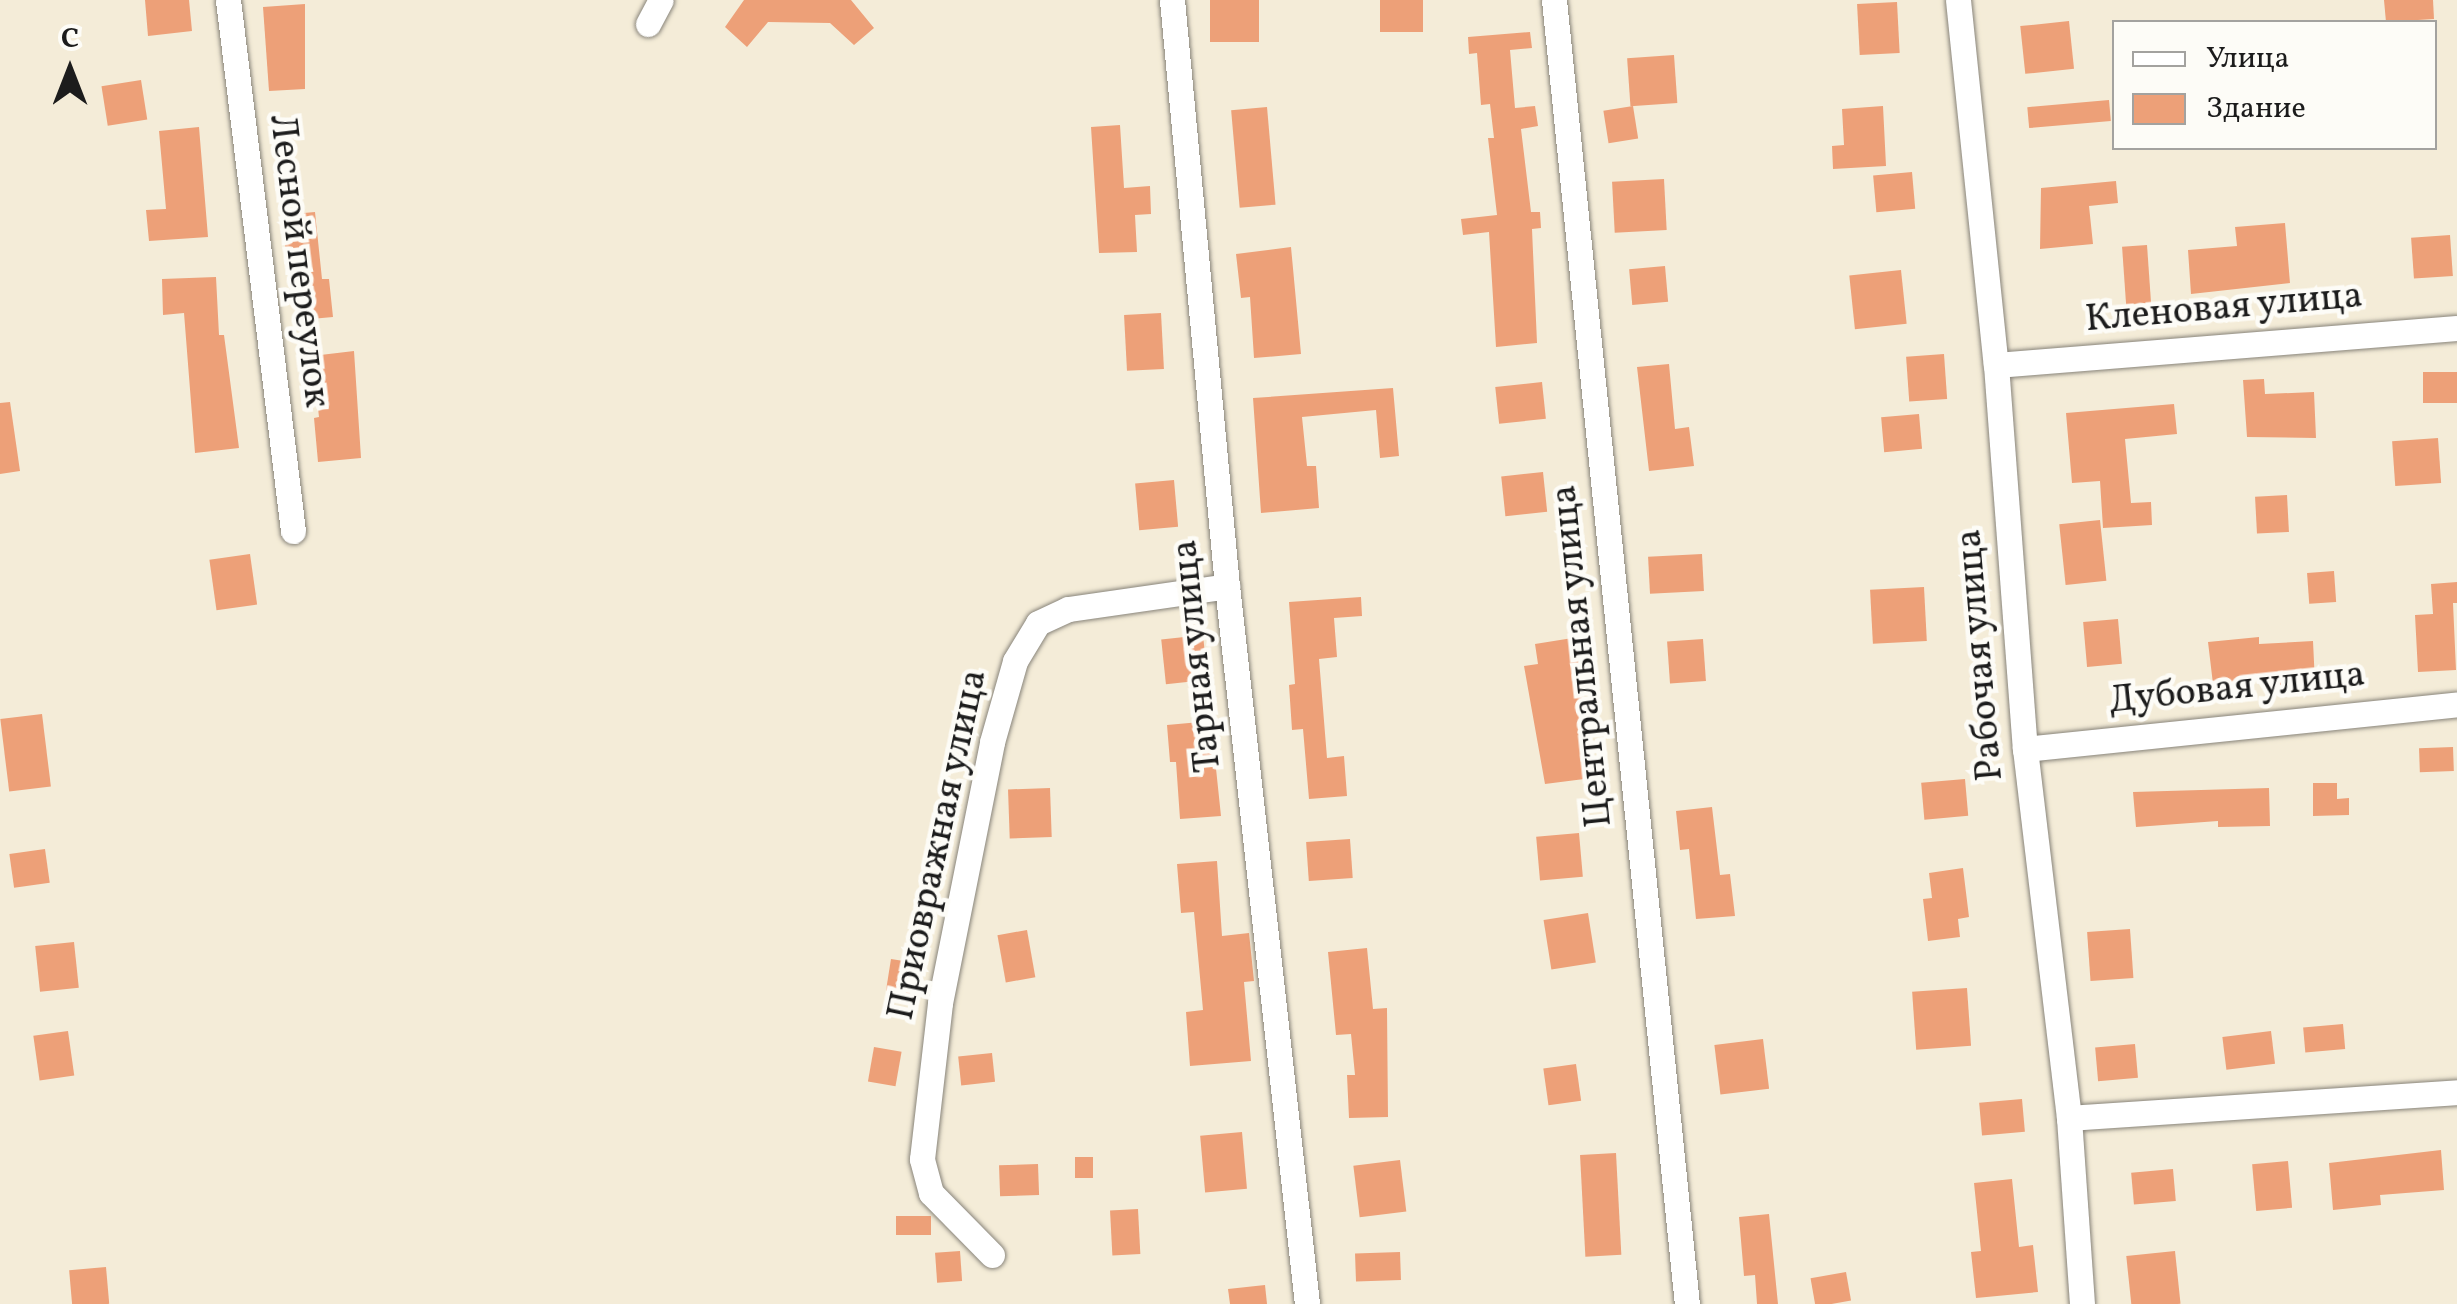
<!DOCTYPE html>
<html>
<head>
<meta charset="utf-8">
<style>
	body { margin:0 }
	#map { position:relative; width:2457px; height:1304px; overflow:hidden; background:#f4ecd8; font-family:Vollkorn,serif }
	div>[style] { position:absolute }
	.building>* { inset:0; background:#eda078; transform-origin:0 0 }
	.roads { filter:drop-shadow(0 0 2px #88847a) drop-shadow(0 0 2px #88847a) }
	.minor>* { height:25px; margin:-12.5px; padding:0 12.5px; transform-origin:12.5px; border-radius:12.5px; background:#fff }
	span { translate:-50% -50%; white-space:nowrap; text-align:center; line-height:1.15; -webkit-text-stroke:9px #fdfcf7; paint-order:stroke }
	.street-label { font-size:38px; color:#1c1c1c }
	.legend { position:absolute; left:2112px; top:20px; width:325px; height:130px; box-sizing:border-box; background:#fdfcf7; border:2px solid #a3a29f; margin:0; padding:12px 18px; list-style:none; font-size:30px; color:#1c1c1c }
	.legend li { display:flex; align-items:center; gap:20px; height:50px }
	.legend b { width:50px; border:2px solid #a3a29f }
	.north { position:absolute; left:20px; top:20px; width:100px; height:100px; -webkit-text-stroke:8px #fdfcf7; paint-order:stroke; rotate:0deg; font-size:28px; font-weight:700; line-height:40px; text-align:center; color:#1c1c1c }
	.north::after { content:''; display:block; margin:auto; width:35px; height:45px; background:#1c1c1c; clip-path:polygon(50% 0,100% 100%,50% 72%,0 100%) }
</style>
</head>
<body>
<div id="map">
	<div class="building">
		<div style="clip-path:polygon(145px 0,189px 0,192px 31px,148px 36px)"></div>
		<div style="clip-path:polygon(744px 0,851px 0,874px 28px,854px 45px,830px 23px,768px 22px,747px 47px,725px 27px)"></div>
		<div style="left:1210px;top:0;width:49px;height:42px"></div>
		<div style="left:1380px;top:0;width:43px;height:32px"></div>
		<div style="clip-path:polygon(2384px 0,2433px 0,2434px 19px,2386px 22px)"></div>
		<div style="left:1897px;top:2px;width:51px;height:40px;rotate:87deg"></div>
		<div style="clip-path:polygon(305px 4px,305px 89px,269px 91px,263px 7px)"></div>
		<div style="left:2069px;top:21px;width:48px;height:49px;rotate:84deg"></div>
		<div style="clip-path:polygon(1530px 32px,1532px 48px,1510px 50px,1515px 108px,1535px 106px,1538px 126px,1521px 129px,1531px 212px,1540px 212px,1541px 228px,1532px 229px,1537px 343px,1496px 347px,1489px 232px,1463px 235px,1461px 219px,1497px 215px,1488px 138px,1494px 138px,1490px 104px,1481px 105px,1477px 53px,1469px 54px,1468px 37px)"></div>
		<div style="left:1674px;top:55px;width:48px;height:47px;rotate:86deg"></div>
		<div style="left:141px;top:80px;width:40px;height:40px;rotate:81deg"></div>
		<div style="left:2109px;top:100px;width:21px;height:82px;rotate:85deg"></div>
		<div style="left:1633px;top:106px;width:33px;height:30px;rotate:81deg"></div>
		<div style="clip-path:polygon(1883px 106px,1886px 166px,1833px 169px,1832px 146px,1844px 145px,1842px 109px)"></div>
		<div style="left:1267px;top:107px;width:98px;height:36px;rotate:85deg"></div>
		<div style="clip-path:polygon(1120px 125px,1124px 188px,1150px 186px,1151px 214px,1135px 215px,1137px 252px,1099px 253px,1091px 127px)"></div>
		<div style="clip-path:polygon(199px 127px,208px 237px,149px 241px,146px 210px,166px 209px,159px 131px)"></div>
		<div style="left:1912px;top:172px;width:37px;height:39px;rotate:85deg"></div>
		<div style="left:1664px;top:179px;width:51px;height:52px;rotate:87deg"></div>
		<div style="clip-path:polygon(2116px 181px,2118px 203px,2089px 206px,2093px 244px,2040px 249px,2041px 188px)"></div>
		<div style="clip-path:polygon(315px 212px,322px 279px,329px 279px,333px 317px,300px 320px,294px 263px,287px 264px,282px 215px)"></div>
		<div style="clip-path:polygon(2285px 223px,2290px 283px,2191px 294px,2188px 250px,2237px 246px,2235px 227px)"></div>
		<div style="left:2450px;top:235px;width:41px;height:39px;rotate:86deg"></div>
		<div style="left:2147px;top:245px;width:58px;height:25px;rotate:86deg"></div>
		<div style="clip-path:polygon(1291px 247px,1301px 354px,1254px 358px,1250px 297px,1241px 298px,1236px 254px)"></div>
		<div style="left:1665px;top:266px;width:36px;height:36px;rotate:85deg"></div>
		<div style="left:1901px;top:270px;width:54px;height:52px;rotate:84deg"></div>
		<div style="clip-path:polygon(216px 277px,219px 335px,224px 335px,239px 448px,195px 453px,184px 313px,163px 315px,162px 279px)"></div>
		<div style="left:1161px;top:313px;width:56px;height:37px;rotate:87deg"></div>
		<div style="clip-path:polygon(354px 351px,361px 458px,318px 462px,314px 418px,319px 417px,312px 356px)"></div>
		<div style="left:1944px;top:354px;width:45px;height:38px;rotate:86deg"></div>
		<div style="clip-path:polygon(1669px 364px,1675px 429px,1689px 427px,1694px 466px,1649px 471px,1637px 367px)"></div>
		<div style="left:2457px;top:372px;width:31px;height:34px;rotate:90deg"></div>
		<div style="clip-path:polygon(2264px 379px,2265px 394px,2314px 392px,2316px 438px,2247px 437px,2243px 380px)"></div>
		<div style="left:1542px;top:382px;width:37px;height:47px;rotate:84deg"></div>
		<div style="clip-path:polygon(1393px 388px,1399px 456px,1380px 458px,1376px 410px,1302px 417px,1307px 466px,1316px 466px,1319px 508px,1261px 513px,1253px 398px)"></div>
		<div style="clip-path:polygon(10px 402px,20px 471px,0 474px,0 403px)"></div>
		<div style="clip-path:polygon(2174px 404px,2177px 434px,2125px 439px,2131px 503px,2151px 502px,2152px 525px,2103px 528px,2100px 481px,2072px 483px,2066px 413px)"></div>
		<div style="left:1919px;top:414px;width:35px;height:38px;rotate:85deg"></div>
		<div style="left:2438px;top:438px;width:45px;height:46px;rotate:86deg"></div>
		<div style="left:1543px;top:472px;width:40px;height:42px;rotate:84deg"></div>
		<div style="left:1174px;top:480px;width:47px;height:39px;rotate:85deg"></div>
		<div style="left:2287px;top:495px;width:37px;height:32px;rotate:87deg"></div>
		<div style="left:2100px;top:520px;width:61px;height:41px;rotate:84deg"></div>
		<div style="left:250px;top:554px;width:51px;height:41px;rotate:82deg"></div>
		<div style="left:1702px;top:554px;width:37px;height:54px;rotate:87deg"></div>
		<div style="left:2334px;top:571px;width:31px;height:27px;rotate:86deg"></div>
		<div style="clip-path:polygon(2457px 582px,2457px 603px,2453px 603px,2456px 670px,2418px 672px,2415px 615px,2433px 614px,2431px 584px)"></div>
		<div style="left:1924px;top:587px;width:54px;height:54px;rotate:87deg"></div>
		<div style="clip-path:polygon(1361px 597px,1362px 616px,1334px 618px,1337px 657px,1319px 659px,1327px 758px,1344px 756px,1347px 796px,1309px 799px,1303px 729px,1292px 730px,1289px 685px,1295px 684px,1289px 602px)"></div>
		<div style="left:2118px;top:619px;width:45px;height:35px;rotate:85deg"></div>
		<div style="left:1203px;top:635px;width:45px;height:42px;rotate:84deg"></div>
		<div style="clip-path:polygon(1585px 636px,1589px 677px,1580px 678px,1592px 778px,1545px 784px,1524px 666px,1538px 664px,1535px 644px)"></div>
		<div style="clip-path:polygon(2259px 637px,2259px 644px,2313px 641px,2315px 683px,2276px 685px,2275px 678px,2213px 684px,2208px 642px)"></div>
		<div style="left:1703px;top:639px;width:42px;height:36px;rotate:86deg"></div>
		<div style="left:42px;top:714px;width:73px;height:42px;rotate:83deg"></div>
		<div style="clip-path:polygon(1211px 721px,1221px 816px,1180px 819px,1176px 762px,1170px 762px,1167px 725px)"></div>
		<div style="left:2453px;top:747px;width:24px;height:34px;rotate:88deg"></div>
		<div style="left:1965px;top:779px;width:37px;height:44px;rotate:85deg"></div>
		<div style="clip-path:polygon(2313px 783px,2337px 783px,2337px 799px,2349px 798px,2349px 815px,2313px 816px)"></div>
		<div style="left:1050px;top:788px;width:49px;height:42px;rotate:88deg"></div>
		<div style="clip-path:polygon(2269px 788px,2270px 826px,2218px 827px,2218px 821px,2136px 827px,2133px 792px)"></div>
		<div style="clip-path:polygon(1712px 807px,1720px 875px,1730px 874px,1735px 916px,1696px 919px,1689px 849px,1680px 850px,1676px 811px)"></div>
		<div style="left:1579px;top:833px;width:44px;height:43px;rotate:85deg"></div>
		<div style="left:1350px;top:839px;width:39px;height:44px;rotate:86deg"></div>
		<div style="left:45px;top:849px;width:34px;height:36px;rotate:82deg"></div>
		<div style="clip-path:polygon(1217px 861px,1222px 936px,1249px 933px,1254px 981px,1244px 982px,1251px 1061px,1190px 1066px,1186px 1012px,1203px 1010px,1194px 912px,1181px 913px,1177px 864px)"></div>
		<div style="clip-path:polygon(1963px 868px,1969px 917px,1958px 919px,1960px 937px,1928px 941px,1923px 899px,1932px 898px,1929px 873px)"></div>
		<div style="left:1588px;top:913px;width:50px;height:45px;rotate:81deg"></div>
		<div style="left:2130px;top:929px;width:49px;height:43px;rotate:86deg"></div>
		<div style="left:1027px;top:930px;width:48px;height:30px;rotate:80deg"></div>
		<div style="left:74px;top:942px;width:46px;height:39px;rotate:84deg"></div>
		<div style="clip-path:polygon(1367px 948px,1373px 1009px,1387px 1008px,1388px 1117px,1349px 1118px,1347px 1075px,1355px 1075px,1351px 1034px,1336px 1035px,1328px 952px)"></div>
		<div style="left:891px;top:959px;width:24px;height:32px;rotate:9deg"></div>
		<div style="left:1967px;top:988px;width:58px;height:55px;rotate:86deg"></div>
		<div style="left:2343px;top:1024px;width:25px;height:40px;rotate:85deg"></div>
		<div style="left:68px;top:1031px;width:45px;height:35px;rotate:82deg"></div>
		<div style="left:2271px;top:1031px;width:33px;height:49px;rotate:83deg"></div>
		<div style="left:1763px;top:1039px;width:50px;height:49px;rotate:83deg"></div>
		<div style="left:2135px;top:1044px;width:34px;height:40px;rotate:85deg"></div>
		<div style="left:874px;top:1047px;width:28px;height:35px;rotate:10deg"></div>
		<div style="left:992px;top:1053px;width:29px;height:34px;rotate:84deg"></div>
		<div style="left:1576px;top:1064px;width:37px;height:33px;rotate:82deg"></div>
		<div style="left:2022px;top:1099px;width:33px;height:43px;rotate:85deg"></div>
		<div style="left:1242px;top:1132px;width:57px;height:42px;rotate:85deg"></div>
		<div style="clip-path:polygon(2441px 1150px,2444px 1190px,2380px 1195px,2381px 1205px,2333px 1210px,2329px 1163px)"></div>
		<div style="left:1616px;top:1153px;width:102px;height:36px;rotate:87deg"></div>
		<div style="left:1093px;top:1157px;width:21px;height:18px;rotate:90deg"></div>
		<div style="left:1400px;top:1160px;width:52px;height:47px;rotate:83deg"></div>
		<div style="left:2288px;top:1161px;width:47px;height:36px;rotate:85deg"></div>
		<div style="left:1038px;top:1164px;width:31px;height:39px;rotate:88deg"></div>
		<div style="left:2173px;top:1169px;width:32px;height:42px;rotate:85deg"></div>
		<div style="clip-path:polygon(2012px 1179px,2019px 1247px,2033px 1245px,2038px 1292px,1976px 1298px,1971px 1252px,1981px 1251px,1974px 1183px)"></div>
		<div style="left:1138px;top:1209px;width:45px;height:28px;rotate:87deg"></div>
		<div style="clip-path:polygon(1769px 1214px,1778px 1304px,1757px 1304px,1755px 1275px,1744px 1276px,1739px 1217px)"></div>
		<div style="left:896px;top:1216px;width:35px;height:19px"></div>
		<div style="left:960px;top:1251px;width:30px;height:25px;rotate:86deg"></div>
		<div style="left:2175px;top:1251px;width:53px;height:49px;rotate:84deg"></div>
		<div style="left:1400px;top:1252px;width:28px;height:45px;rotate:88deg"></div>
		<div style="left:106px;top:1267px;width:37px;height:37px;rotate:85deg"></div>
		<div style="left:1846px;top:1272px;width:29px;height:36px;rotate:80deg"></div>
		<div style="clip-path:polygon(1265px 1285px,1267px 1304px,1230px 1304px,1228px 1289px)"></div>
	</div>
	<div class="roads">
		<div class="minor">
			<div style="left:228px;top:0;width:535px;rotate:83.02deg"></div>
			<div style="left:1172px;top:0;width:589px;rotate:84.64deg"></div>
			<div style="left:1227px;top:586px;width:722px;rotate:83.64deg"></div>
			<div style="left:1554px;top:0;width:1311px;rotate:84.18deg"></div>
			<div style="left:1958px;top:0;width:367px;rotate:84.1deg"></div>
			<div style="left:1996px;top:365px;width:385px;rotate:85.7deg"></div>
			<div style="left:2025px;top:749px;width:372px;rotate:83.2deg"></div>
			<div style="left:2069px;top:1118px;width:186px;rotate:86deg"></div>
			<div style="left:648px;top:24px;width:27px;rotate:-62deg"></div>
			<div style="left:1996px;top:365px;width:462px;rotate:-4.6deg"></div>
			<div style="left:2025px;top:749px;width:434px;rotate:-5.9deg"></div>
			<div style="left:2069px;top:1118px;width:389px;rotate:-3.8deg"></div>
			<div style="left:992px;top:1255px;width:87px;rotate:-134.5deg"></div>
			<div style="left:931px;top:1193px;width:35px;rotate:-105deg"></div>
			<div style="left:922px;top:1159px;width:157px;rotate:-83.4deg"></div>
			<div style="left:940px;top:1003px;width:266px;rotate:-78.7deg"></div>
			<div style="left:992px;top:742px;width:84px;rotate:-74.1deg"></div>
			<div style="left:1015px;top:661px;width:44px;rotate:-58.8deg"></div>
			<div style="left:1038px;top:623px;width:33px;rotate:-25deg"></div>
			<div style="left:1068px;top:609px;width:161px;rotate:-8.2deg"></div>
		</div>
	</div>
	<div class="street-label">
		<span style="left:298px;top:261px;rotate:83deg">Лесной переулок</span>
		<span style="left:2224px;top:309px;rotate:-5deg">Кленовая улица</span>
		<span style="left:1981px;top:655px;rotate:-95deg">Рабочая улица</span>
		<span style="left:1198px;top:656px;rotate:-96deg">Тарная улица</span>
		<span style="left:1583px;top:656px;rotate:-96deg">Центральная улица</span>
		<span style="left:2237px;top:689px;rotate:-6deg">Дубовая улица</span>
		<span style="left:939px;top:845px;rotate:-78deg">Приовражная улица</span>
	</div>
	<ul class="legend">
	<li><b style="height:12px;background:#fff"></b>Улица</li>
	<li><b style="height:28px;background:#eda078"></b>Здание</li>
	</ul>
	<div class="north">С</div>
</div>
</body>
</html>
